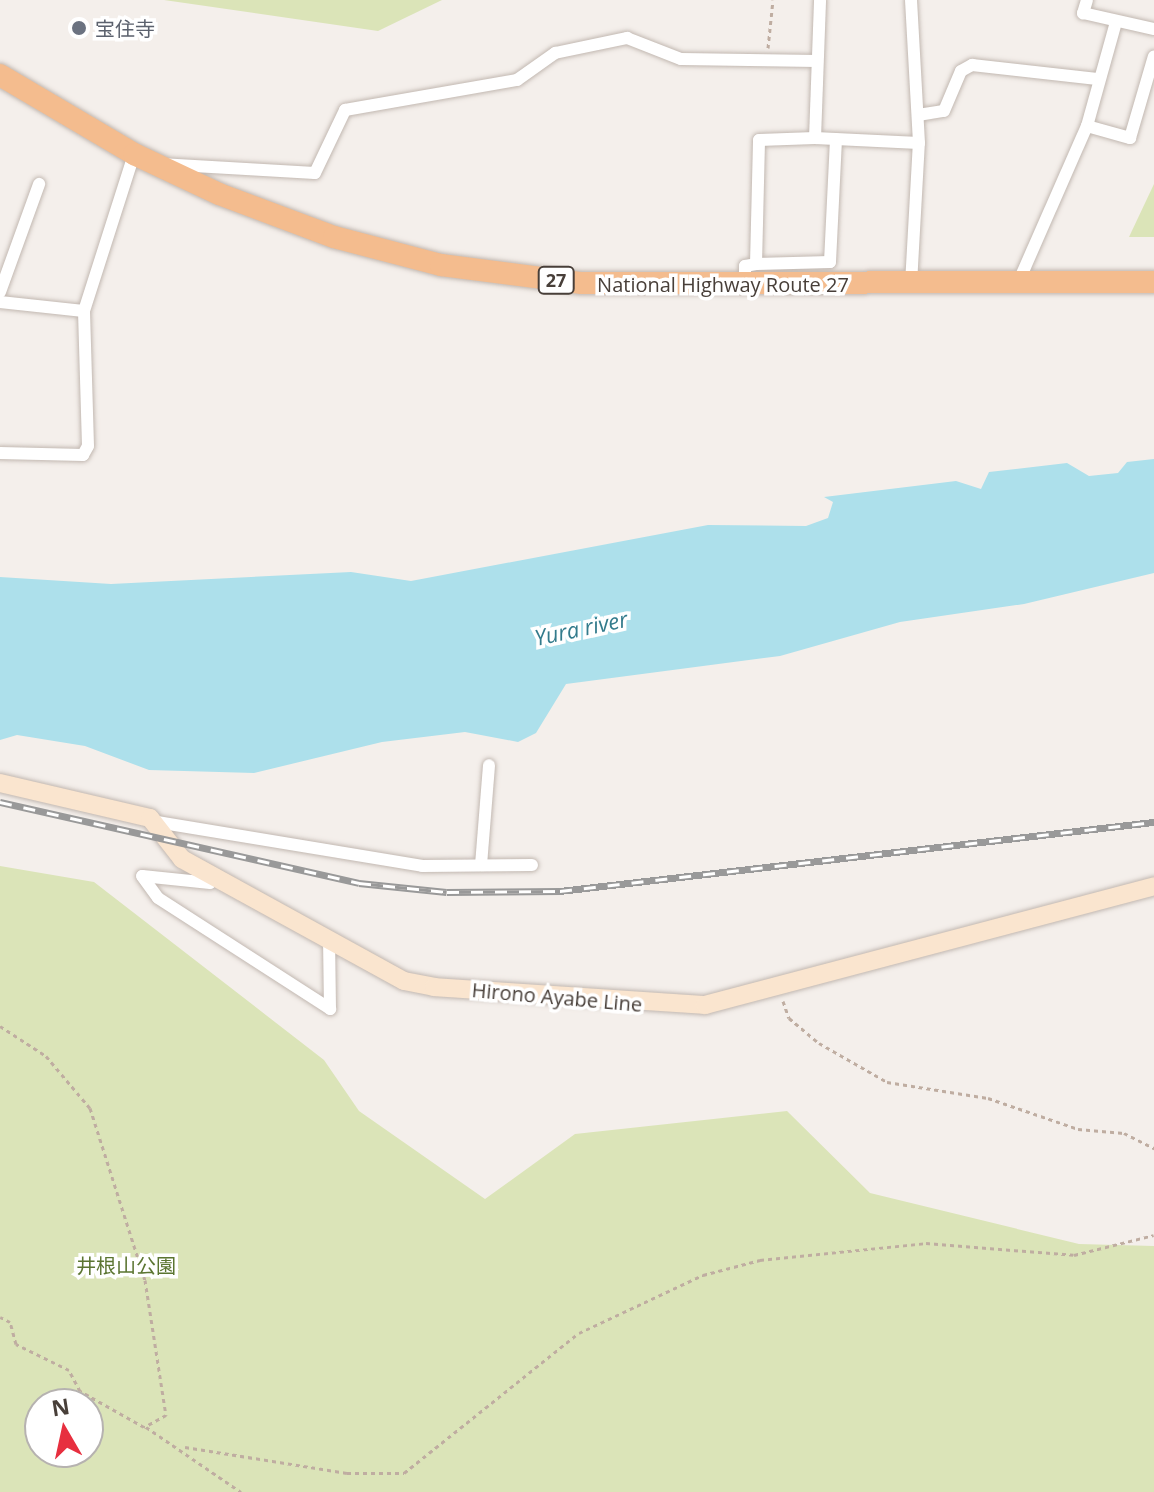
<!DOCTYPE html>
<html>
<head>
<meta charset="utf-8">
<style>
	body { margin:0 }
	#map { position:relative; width:1154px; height:1492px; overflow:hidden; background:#f4efeb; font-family:"Open Sans","Noto Sans JP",sans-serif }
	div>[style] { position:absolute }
	.green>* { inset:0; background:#dbe4b8 }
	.water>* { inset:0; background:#ade0eb }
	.path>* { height:3px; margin-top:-1.5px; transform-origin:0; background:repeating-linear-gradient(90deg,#bfada1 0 4px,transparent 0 8px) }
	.roads { filter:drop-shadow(0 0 2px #c2b8b1) drop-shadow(0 0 2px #c2b8b1) }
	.minor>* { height:12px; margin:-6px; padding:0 6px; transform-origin:6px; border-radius:6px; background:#fff }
	.secondary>* { height:18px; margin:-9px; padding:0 9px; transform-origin:9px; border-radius:9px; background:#fae5cf }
	.trunk>* { height:22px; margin:-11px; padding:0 11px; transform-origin:11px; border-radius:11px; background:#f4bc8e }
	.rail>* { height:7px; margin-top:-3.5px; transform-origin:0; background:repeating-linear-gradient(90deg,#fff 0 12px,#999 0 24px); box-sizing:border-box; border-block:2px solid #999 }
	.dots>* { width:22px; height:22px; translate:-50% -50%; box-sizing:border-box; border:4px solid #fff; border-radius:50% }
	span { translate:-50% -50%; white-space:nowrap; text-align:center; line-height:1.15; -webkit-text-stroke:7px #fff; paint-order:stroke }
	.shield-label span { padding:2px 6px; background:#fff; border:2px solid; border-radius:6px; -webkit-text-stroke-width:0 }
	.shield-label { font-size:18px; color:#483f39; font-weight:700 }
	.worship-label { font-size:20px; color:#5b616d }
	.left { translate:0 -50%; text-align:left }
	.street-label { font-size:20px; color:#483f39 }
	.park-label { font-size:20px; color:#5b7531 }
	.water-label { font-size:22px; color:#337b8c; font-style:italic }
	.north { position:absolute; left:24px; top:1388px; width:80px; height:80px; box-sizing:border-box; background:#fff; border:2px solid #b6b2b0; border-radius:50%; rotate:351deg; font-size:22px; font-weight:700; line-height:32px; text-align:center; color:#483f39 }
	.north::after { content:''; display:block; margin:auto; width:28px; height:36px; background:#e72f3f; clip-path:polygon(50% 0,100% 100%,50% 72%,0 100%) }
</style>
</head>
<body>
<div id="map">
	<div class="green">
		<div style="clip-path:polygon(164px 0,442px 0,378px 31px)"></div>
		<div style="clip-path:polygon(1154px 184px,1154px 237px,1129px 237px)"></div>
		<div style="clip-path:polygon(evenodd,0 866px,94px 882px,324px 1060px,359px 1111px,485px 1199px,575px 1134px,787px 1111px,870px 1193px,1079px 1244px,1154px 1246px,1154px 1492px,0 1492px,0 866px,40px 1404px,88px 1404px,88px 1452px,40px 1452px,40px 1404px)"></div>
	</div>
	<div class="water">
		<div style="clip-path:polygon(1154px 459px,1154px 573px,1024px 604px,900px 622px,780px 656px,566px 684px,536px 733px,518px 742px,465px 732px,382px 742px,254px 773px,149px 770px,85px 746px,17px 735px,0 740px,0 577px,111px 584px,351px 572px,411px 581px,708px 525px,806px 526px,828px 518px,833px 502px,824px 497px,956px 481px,981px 489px,989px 472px,1067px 463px,1089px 476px,1118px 473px,1127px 462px)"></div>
	</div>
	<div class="path">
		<div style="left:768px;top:48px;width:48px;rotate:-84.1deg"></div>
		<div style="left:783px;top:1001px;width:18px;rotate:71deg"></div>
		<div style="left:789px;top:1018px;width:39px;rotate:40deg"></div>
		<div style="left:819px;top:1043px;width:78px;rotate:29.8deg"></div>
		<div style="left:887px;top:1082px;width:102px;rotate:9deg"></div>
		<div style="left:988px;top:1098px;width:95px;rotate:19deg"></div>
		<div style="left:1078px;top:1129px;width:46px;rotate:5deg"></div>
		<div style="left:1124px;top:1133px;width:34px;rotate:27deg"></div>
		<div style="left:0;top:1026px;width:55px;rotate:33.1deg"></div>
		<div style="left:46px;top:1056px;width:68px;rotate:49.8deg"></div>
		<div style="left:90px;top:1108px;width:181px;rotate:72.3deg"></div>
		<div style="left:145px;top:1280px;width:137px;rotate:81.2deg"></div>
		<div style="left:166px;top:1415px;width:25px;rotate:151deg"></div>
		<div style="left:144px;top:1427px;width:73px;rotate:-150.6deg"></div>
		<div style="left:80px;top:1391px;width:24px;rotate:-118deg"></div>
		<div style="left:69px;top:1370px;width:59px;rotate:-153.9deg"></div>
		<div style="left:16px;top:1344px;width:23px;rotate:-105deg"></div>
		<div style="left:10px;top:1322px;width:11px;rotate:-153deg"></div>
		<div style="left:146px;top:1427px;width:115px;rotate:34.4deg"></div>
		<div style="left:185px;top:1447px;width:164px;rotate:9.1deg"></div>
		<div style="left:347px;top:1473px;width:57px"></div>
		<div style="left:404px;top:1473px;width:224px;rotate:-38.7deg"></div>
		<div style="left:579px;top:1333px;width:137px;rotate:-25.1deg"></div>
		<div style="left:703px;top:1275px;width:59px;rotate:-14.7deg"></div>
		<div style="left:760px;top:1260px;width:167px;rotate:-5.8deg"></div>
		<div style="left:926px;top:1243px;width:148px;rotate:4.6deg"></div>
		<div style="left:1074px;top:1255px;width:82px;rotate:-14deg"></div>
	</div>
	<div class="roads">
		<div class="minor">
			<div style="left:1087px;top:0;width:14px;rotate:107deg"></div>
			<div style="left:1083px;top:13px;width:73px;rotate:12.7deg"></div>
			<div style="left:918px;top:115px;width:26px;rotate:-9deg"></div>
			<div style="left:944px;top:111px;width:43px;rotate:-67deg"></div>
			<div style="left:961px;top:71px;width:13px;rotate:-29deg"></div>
			<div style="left:972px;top:65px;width:126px;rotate:6.4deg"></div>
			<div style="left:1087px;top:126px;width:45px;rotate:15.6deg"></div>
			<div style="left:1130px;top:138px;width:85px;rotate:-73.7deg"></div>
			<div style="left:815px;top:138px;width:104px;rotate:2.8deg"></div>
			<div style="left:160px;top:164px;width:155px;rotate:3.3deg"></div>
			<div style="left:315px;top:173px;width:70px;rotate:-64.5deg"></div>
			<div style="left:345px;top:110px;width:175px;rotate:-9.9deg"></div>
			<div style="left:517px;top:80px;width:47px;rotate:-35.4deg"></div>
			<div style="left:555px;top:53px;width:74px;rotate:-11.8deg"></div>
			<div style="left:627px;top:38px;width:58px;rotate:21.3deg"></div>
			<div style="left:681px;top:59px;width:136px;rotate:0.8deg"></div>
			<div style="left:756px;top:264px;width:74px;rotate:-1.5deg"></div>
			<div style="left:830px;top:262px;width:123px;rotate:-87.2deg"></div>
			<div style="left:1018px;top:283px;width:171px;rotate:-66.3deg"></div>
			<div style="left:1087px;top:126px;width:108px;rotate:-74.4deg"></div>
			<div style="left:745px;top:284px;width:18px;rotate:-90deg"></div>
			<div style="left:745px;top:266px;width:11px;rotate:-10deg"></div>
			<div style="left:756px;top:264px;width:124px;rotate:-88.6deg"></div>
			<div style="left:759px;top:140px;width:56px;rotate:-2deg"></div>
			<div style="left:815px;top:138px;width:138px;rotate:-87.9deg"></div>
			<div style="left:911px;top:284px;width:141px;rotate:-86.8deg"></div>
			<div style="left:919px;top:143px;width:143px;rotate:-93.2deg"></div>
			<div style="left:0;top:292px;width:115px;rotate:-70.1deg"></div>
			<div style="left:0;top:302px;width:84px;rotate:6.1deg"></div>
			<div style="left:0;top:453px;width:83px;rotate:1.4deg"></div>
			<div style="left:83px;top:455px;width:10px;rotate:-61deg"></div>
			<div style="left:88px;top:446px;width:135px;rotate:-91.7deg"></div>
			<div style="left:84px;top:311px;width:165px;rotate:-72.3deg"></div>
			<div style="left:157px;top:822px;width:269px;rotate:9.4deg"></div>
			<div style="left:422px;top:866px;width:110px;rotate:-0.5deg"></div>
			<div style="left:481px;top:865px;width:100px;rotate:-85.4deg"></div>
			<div style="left:213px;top:873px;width:10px;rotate:107deg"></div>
			<div style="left:210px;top:883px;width:68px;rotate:-174.1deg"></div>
			<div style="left:142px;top:876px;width:27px;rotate:54deg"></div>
			<div style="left:158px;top:898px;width:205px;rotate:32.8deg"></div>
			<div style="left:330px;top:1009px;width:72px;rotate:-90.8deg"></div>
		</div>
		<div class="secondary">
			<div style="left:0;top:783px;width:154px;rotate:13.1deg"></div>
			<div style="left:150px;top:818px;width:52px;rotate:52deg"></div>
			<div style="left:182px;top:859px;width:253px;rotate:28.8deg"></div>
			<div style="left:404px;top:981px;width:31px;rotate:11deg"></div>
			<div style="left:434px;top:987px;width:272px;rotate:3.8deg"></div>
			<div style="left:705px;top:1005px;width:465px;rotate:-14.8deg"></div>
		</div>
		<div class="trunk">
			<div style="left:0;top:75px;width:156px;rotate:30.5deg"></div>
			<div style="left:134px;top:154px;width:94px;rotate:25.2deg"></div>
			<div style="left:219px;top:194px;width:123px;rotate:20.5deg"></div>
			<div style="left:334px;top:237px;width:111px;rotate:14.7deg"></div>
			<div style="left:441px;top:265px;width:142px;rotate:7.3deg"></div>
			<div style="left:582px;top:283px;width:572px;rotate:-0.1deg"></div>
		</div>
	</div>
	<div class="rail">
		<div style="left:0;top:802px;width:368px;rotate:12.7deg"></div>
		<div style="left:359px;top:883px;width:88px;rotate:5.8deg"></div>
		<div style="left:447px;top:892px;width:113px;rotate:-0.5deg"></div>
		<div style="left:560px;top:891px;width:598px;rotate:-6.63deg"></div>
	</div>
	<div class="dots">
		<div style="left:79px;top:28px;background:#6b7280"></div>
	</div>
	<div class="shield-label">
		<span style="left:556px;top:280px">27</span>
	</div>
	<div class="worship-label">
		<span class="left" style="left:95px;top:28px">宝住寺</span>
	</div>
	<div class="street-label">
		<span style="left:723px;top:284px">National Highway Route 27</span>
		<span style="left:557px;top:997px;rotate:5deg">Hirono Ayabe Line</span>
	</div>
	<div class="park-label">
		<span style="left:126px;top:1265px">井根山公園</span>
	</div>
	<div class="water-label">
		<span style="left:581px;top:628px;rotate:-12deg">Yura river</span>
	</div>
	<div class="north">N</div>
</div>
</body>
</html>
